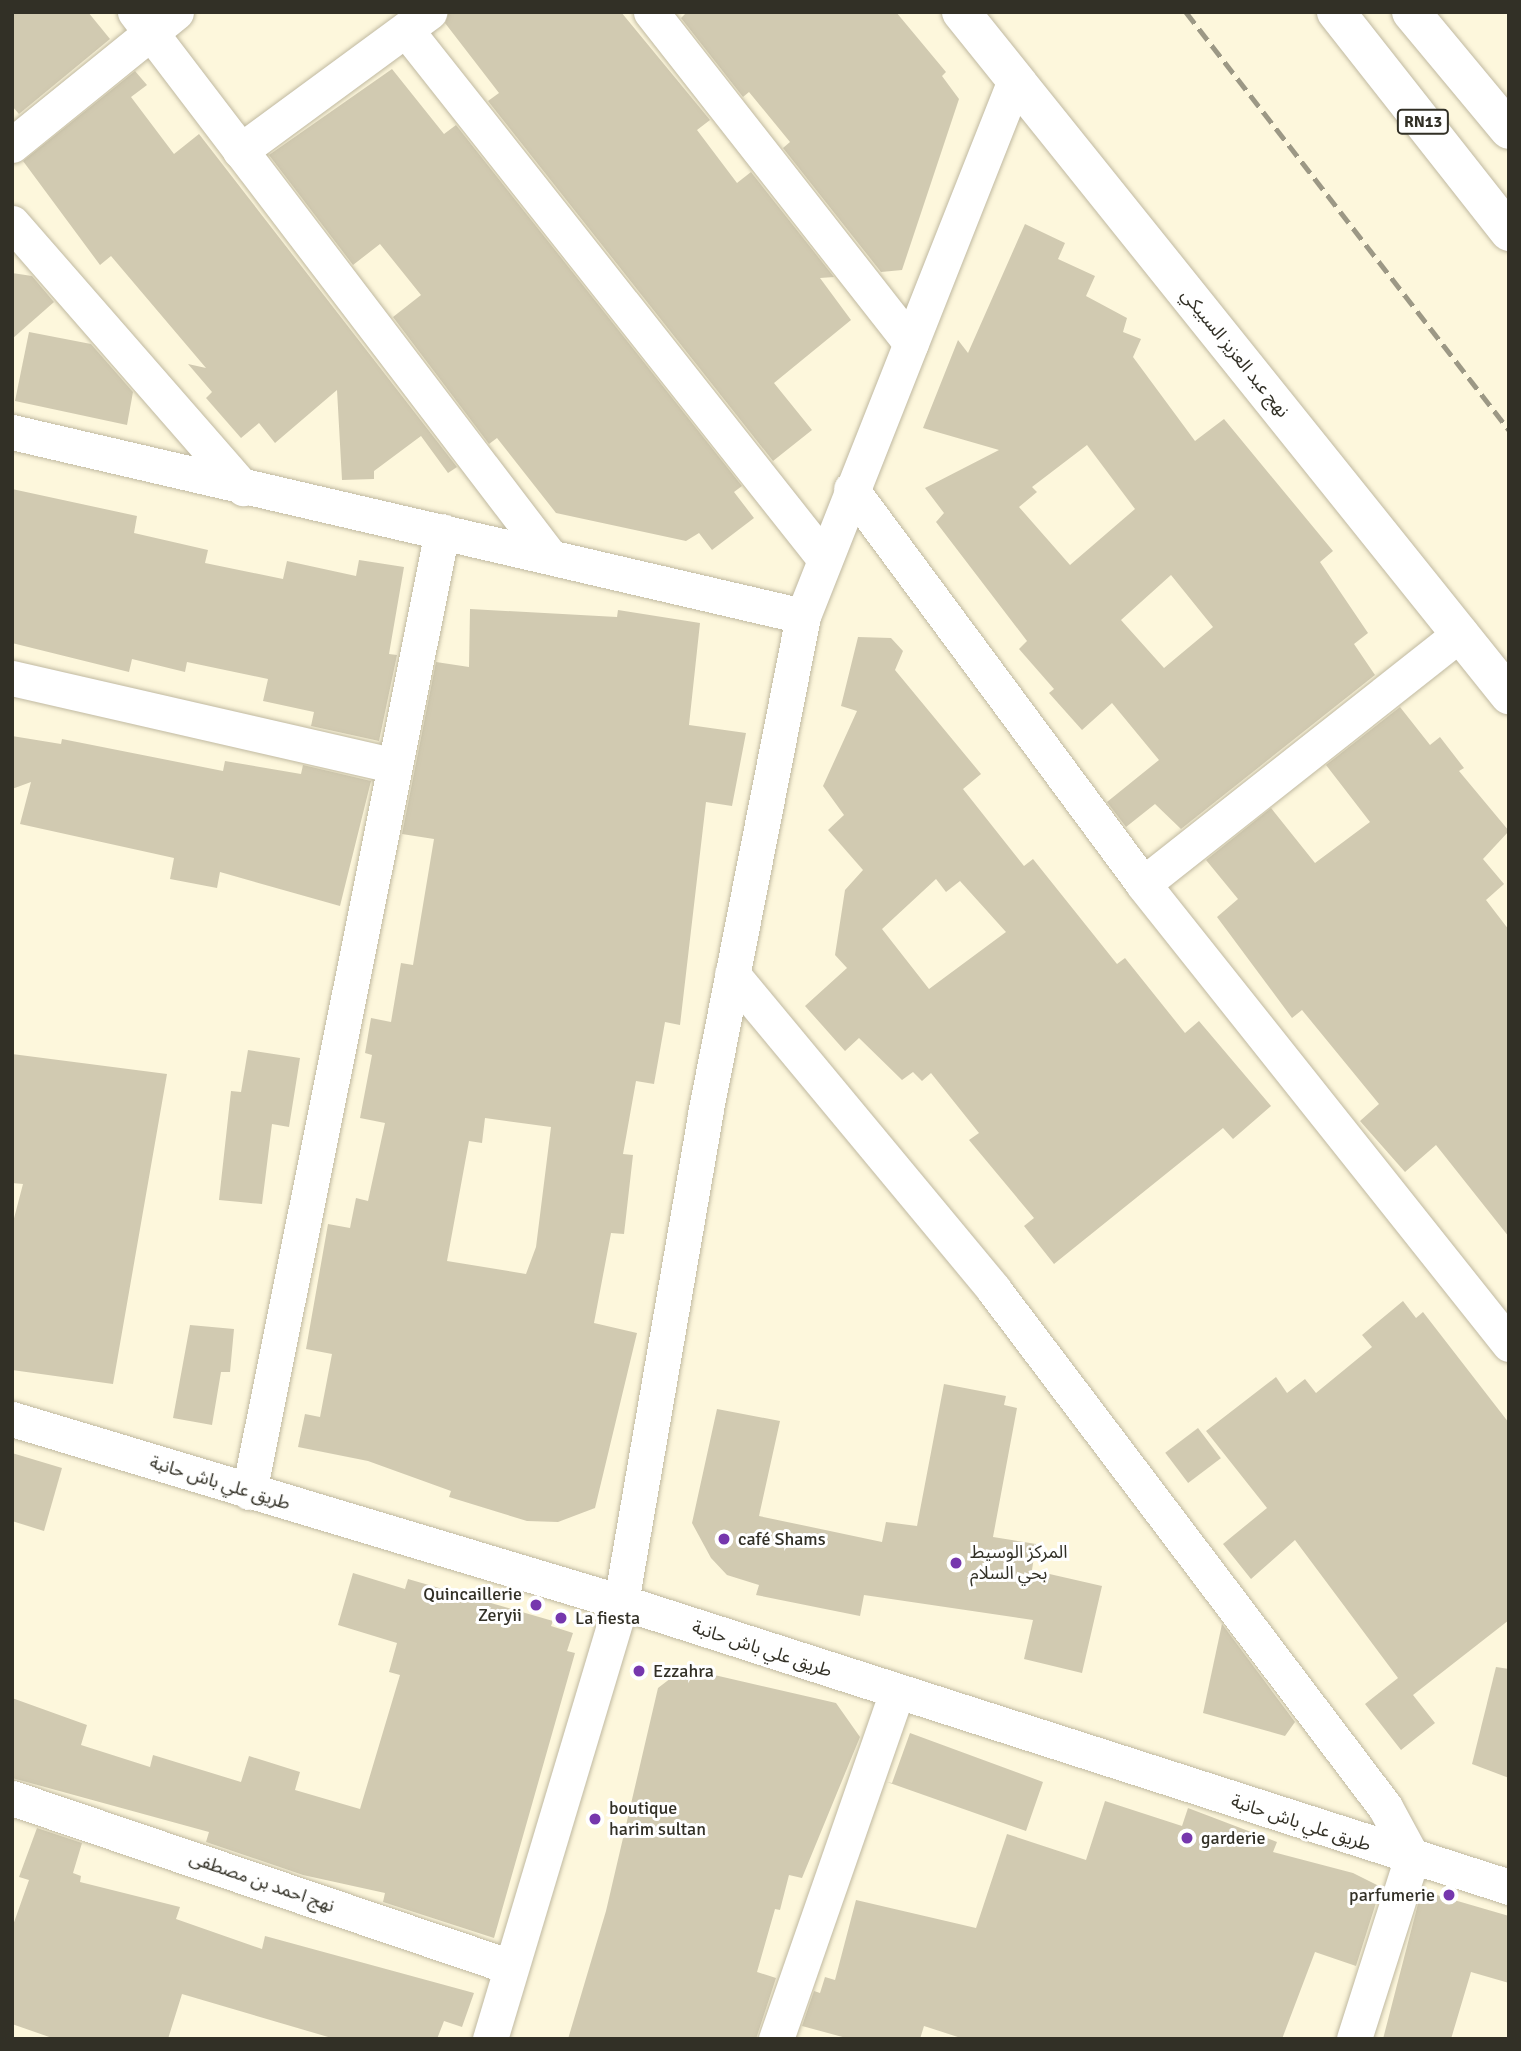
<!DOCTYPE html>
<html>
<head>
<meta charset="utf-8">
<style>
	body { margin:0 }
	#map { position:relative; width:1521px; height:2051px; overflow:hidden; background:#fdf7dc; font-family:Signika,"Noto Sans Arabic",sans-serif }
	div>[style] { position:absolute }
	.building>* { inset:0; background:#d1cab1; transform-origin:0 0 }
	.roads { filter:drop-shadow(0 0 2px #c0b9a1) drop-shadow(0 0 2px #c0b9a1) }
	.street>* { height:35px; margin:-17.5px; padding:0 17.5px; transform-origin:17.5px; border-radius:17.5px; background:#fff }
	.secondary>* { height:38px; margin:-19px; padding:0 19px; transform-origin:19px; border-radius:19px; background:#fff }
	.primary>* { height:38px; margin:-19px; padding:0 19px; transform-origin:19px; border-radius:19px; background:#fff }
	.rail>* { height:5px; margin-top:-2.5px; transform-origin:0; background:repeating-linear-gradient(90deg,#9c9885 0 14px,transparent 0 21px) }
	.dots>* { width:19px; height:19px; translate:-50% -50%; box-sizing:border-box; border:4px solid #fff; border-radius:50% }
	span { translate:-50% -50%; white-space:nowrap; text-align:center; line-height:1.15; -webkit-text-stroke:6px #fff; paint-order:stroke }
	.shield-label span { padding:2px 5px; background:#fff; border:2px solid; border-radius:5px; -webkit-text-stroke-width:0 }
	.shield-label { font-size:16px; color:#323026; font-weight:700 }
	.street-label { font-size:18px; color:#323026 }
	.poi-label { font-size:18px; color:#323026 }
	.left { translate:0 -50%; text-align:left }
	.right { translate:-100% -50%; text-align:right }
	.frame { position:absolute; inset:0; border:14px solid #323026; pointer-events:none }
</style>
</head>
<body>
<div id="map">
	<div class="building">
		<div style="clip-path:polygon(12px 12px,88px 12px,110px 39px,19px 114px,12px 106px)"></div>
		<div style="clip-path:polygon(449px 12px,621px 12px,710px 120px,697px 130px,737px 183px,751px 172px,834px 277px,820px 278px,851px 320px,774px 383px,812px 430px,773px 461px,488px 101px,499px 93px,445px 23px)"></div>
		<div style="clip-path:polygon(687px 12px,896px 12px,946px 72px,942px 76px,959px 99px,902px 270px,881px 272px,783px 148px,790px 142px,749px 92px,743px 97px,681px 18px)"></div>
		<div style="clip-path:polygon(392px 69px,444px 134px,456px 125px,742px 486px,734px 492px,754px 518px,712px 550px,699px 533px,686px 541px,556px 513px,497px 438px,489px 444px,393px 317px,421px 295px,380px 244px,353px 265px,269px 155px)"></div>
		<div style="clip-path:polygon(135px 71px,147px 85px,131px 97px,174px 154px,199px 134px,457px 467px,448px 473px,421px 436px,374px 471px,374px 479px,342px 480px,337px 390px,275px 443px,259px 423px,241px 438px,206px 398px,212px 392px,188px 364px,206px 368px,111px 256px,100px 265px,23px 161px)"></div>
		<div style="clip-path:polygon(evenodd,1025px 224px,1065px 243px,1058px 259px,1095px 276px,1086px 296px,1127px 318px,1123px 332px,1141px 339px,1133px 357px,1195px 441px,1224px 419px,1333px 551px,1320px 562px,1368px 633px,1354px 644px,1375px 675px,1181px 829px,1155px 804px,1126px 827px,1107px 802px,1159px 760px,1112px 703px,1082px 730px,1049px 693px,1054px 689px,1019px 649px,1027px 641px,936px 522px,944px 513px,925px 488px,999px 450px,923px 428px,958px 340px,968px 353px,1025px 224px,1087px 445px,1135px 509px,1070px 565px,1019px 507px,1037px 492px,1032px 487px,1087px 445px,1025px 224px,1171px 575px,1213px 627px,1164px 668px,1121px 620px,1171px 575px)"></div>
		<div style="clip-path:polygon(12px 273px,32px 276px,54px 302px,12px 339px)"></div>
		<div style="clip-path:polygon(29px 332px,91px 344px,133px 392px,127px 425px,15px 401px)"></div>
		<div style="clip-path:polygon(12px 489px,137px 516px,134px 533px,208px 550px,205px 563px,283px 579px,287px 561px,356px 576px,359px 560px,404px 567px,389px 654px,397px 655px,379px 741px,311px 726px,314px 712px,263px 701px,268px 679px,187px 662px,185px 672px,132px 659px,129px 672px,12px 643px)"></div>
		<div style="clip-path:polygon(evenodd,470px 609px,617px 617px,618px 610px,700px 623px,689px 725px,746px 733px,732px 806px,706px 802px,680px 1025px,665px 1022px,654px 1084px,636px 1081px,623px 1154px,633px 1155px,624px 1234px,611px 1233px,594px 1323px,637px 1333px,595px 1508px,558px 1522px,527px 1521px,449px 1497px,451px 1491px,368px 1461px,298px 1447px,305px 1414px,320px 1417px,332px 1354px,306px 1349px,328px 1224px,350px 1228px,356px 1198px,368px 1201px,385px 1123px,360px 1118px,372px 1055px,365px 1053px,371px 1018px,391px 1022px,401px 963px,413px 965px,434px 839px,402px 834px,436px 662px,469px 667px,470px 609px,485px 1118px,551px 1127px,536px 1247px,526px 1274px,447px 1261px,469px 1141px,482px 1143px,485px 1118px)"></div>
		<div style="clip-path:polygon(evenodd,858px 637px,891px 638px,903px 651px,895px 670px,981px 774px,963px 789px,1024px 866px,1033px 859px,1117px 964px,1125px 958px,1185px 1033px,1199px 1021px,1271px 1106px,1233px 1139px,1223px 1128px,1054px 1264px,1024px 1226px,1034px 1218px,969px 1140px,979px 1133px,931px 1073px,922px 1081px,913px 1072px,902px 1080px,859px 1038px,845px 1051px,805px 1006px,847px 968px,835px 955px,845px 890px,863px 870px,828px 830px,844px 815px,823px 786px,857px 711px,841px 706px,858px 637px,936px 879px,946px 892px,960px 881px,1006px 932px,929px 989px,882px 929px,936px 879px)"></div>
		<div style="clip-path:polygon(1400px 707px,1430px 745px,1440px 737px,1464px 768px,1459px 771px,1509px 831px,1483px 859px,1504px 884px,1486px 900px,1509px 930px,1509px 1237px,1436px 1145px,1405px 1172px,1360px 1121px,1379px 1104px,1302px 1010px,1292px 1018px,1217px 917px,1238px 899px,1206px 860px,1271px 808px,1315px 863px,1370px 822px,1326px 765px)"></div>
		<div style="clip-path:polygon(12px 736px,61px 744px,62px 739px,223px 771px,225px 761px,301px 774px,303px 765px,371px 781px,340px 906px,220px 872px,217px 888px,170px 879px,174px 858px,20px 824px,31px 782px,12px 789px)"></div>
		<div style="clip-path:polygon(248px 1050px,300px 1058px,289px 1127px,272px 1124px,262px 1204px,219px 1200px,231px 1091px,241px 1092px)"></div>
		<div style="clip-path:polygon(12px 1054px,167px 1074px,113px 1384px,12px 1370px,12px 1226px,23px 1184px,12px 1183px)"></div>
		<div style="clip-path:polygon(1403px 1301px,1416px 1318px,1423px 1312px,1509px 1423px,1509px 1620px,1413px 1695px,1435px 1723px,1401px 1750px,1365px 1704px,1398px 1678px,1295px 1540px,1251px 1579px,1223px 1544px,1267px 1508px,1206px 1431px,1276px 1377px,1287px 1393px,1305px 1379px,1316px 1393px,1372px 1347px,1362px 1335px)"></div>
		<div style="clip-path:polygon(190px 1325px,234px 1329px,230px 1372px,221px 1372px,212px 1425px,173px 1418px)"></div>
		<div style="clip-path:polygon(944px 1384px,1006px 1396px,1004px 1405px,1017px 1408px,993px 1537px,1036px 1544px,1032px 1570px,1102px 1586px,1082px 1673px,1024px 1659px,1033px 1620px,864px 1595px,860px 1616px,756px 1595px,759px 1585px,727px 1575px,711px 1558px,692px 1523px,717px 1409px,780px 1421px,759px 1516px,882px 1542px,886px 1522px,917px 1526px)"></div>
		<div style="left:1198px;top:1428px;width:38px;height:41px;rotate:53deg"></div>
		<div style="clip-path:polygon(12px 1453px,62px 1468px,44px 1531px,12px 1521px)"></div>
		<div style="clip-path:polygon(353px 1573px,405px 1589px,408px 1579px,553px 1621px,551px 1626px,573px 1633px,567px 1651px,575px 1653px,494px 1938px,383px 1902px,385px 1893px,303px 1875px,206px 1842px,209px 1832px,12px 1778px,12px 1698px,87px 1725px,81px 1745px,150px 1767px,153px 1755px,241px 1782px,249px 1756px,300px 1772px,295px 1790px,360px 1809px,400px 1675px,389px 1672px,397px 1643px,338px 1625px)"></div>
		<div style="clip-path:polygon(1222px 1624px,1295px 1722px,1285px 1736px,1203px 1713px)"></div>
		<div style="clip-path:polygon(1496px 1667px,1509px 1669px,1509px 1778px,1472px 1764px)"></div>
		<div style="clip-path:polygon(684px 1668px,836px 1703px,860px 1737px,802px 1878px,789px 1875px,780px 1910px,775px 1909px,757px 1972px,776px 1978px,756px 2039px,568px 2039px,606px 1911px,658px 1688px)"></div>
		<div style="clip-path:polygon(910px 1733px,1043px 1782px,1026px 1831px,887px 1782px,892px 1783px)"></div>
		<div style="clip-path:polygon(1105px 1801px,1182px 1826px,1188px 1808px,1277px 1842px,1273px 1852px,1353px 1873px,1381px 1887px,1356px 1966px,1315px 1952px,1282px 2039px,964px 2039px,924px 2026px,920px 2039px,850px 2039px,802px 2026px,814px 1991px,820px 1993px,825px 1977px,835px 1980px,856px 1900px,976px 1928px,1007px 1834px,1086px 1860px)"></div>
		<div style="clip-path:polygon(37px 1828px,82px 1843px,73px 1873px,81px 1876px,80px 1882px,180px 1907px,176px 1919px,262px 1949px,265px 1936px,474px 1993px,462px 2027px,444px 2021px,437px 2039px,335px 2039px,182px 1994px,168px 2039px,55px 2039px,12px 2024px,12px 1928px,29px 1880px,19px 1877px)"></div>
		<div style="clip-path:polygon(1430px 1893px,1509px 1916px,1509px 1983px,1471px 1972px,1451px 2039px,1383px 2039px,1419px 1900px,1427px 1903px)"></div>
	</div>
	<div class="roads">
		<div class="street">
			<div style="left:135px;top:12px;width:681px;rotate:52.69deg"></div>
			<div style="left:651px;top:12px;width:421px;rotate:51.9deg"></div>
			<div style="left:406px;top:30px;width:672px;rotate:51.65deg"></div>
			<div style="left:12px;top:145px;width:211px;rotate:-39deg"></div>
			<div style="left:240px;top:151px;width:235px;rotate:-36.3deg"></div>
			<div style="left:12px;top:223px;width:352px;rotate:48.9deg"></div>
			<div style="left:12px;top:432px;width:812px;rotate:13.1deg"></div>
			<div style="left:851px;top:489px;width:491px;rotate:53.5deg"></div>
			<div style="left:1143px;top:884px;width:588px;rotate:51.49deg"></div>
			<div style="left:12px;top:678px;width:390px;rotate:12.9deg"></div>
			<div style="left:1143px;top:884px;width:405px;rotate:-38.3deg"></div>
			<div style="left:732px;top:974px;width:410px;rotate:50.3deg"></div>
			<div style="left:994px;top:1290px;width:648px;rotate:52.9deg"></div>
			<div style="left:1385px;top:1807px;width:57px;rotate:61.6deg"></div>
			<div style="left:1412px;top:1857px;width:191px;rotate:107.7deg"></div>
			<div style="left:12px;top:1419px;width:636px;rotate:16.73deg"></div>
			<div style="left:621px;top:1602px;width:933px;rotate:17.79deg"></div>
			<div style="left:249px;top:1492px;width:980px;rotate:-78.64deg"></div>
			<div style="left:12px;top:1798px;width:527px;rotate:18.71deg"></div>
			<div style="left:490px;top:2039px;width:456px;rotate:-73.3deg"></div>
			<div style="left:621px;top:1602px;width:495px;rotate:-80.2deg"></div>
			<div style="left:705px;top:1114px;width:508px;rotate:-78.87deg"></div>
			<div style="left:803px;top:616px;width:576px;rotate:-68.42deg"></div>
			<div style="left:776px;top:2039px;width:365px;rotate:-70.8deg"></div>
		</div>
		<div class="secondary">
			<div style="left:961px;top:12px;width:876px;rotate:51.26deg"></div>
		</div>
		<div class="primary">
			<div style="left:1336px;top:12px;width:280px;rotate:51.8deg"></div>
			<div style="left:1411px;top:12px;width:153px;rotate:50.3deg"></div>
		</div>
	</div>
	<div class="rail">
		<div style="left:1186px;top:12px;width:528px;rotate:52.31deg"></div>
	</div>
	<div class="dots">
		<div style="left:724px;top:1539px;background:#7637ad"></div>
		<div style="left:956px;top:1563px;background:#7637ad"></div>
		<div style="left:536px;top:1605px;background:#7637ad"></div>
		<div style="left:561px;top:1618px;background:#7637ad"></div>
		<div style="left:639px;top:1671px;background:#7637ad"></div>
		<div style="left:595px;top:1819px;background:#7637ad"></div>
		<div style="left:1187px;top:1838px;background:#7637ad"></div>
		<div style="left:1449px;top:1895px;background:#7637ad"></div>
	</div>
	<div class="shield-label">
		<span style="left:1423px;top:122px">RN13</span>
	</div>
	<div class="street-label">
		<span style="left:1235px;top:353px;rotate:51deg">نهج عبد العزيز السبيكي</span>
		<span style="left:220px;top:1483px;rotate:17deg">طريق علي باش حانبة</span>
		<span style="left:762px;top:1649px;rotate:18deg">طريق علي باش حانبة</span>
		<span style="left:1301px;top:1823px;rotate:18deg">طريق علي باش حانبة</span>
		<span style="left:262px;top:1882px;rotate:19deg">نهج احمد بن مصطفى</span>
	</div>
	<div class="poi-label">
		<span class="left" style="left:738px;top:1539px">café Shams</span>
		<span class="left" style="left:970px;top:1563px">المركز الوسيط<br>بحي السلام</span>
		<span class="right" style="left:522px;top:1605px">Quincaillerie<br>Zeryii</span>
		<span class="left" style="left:575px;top:1618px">La fiesta</span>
		<span class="left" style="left:653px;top:1671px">Ezzahra</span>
		<span class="left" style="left:609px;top:1819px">boutique<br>harim sultan</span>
		<span class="left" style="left:1201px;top:1838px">garderie</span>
		<span class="right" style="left:1435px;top:1895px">parfumerie</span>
	</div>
	<div class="frame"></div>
</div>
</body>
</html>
